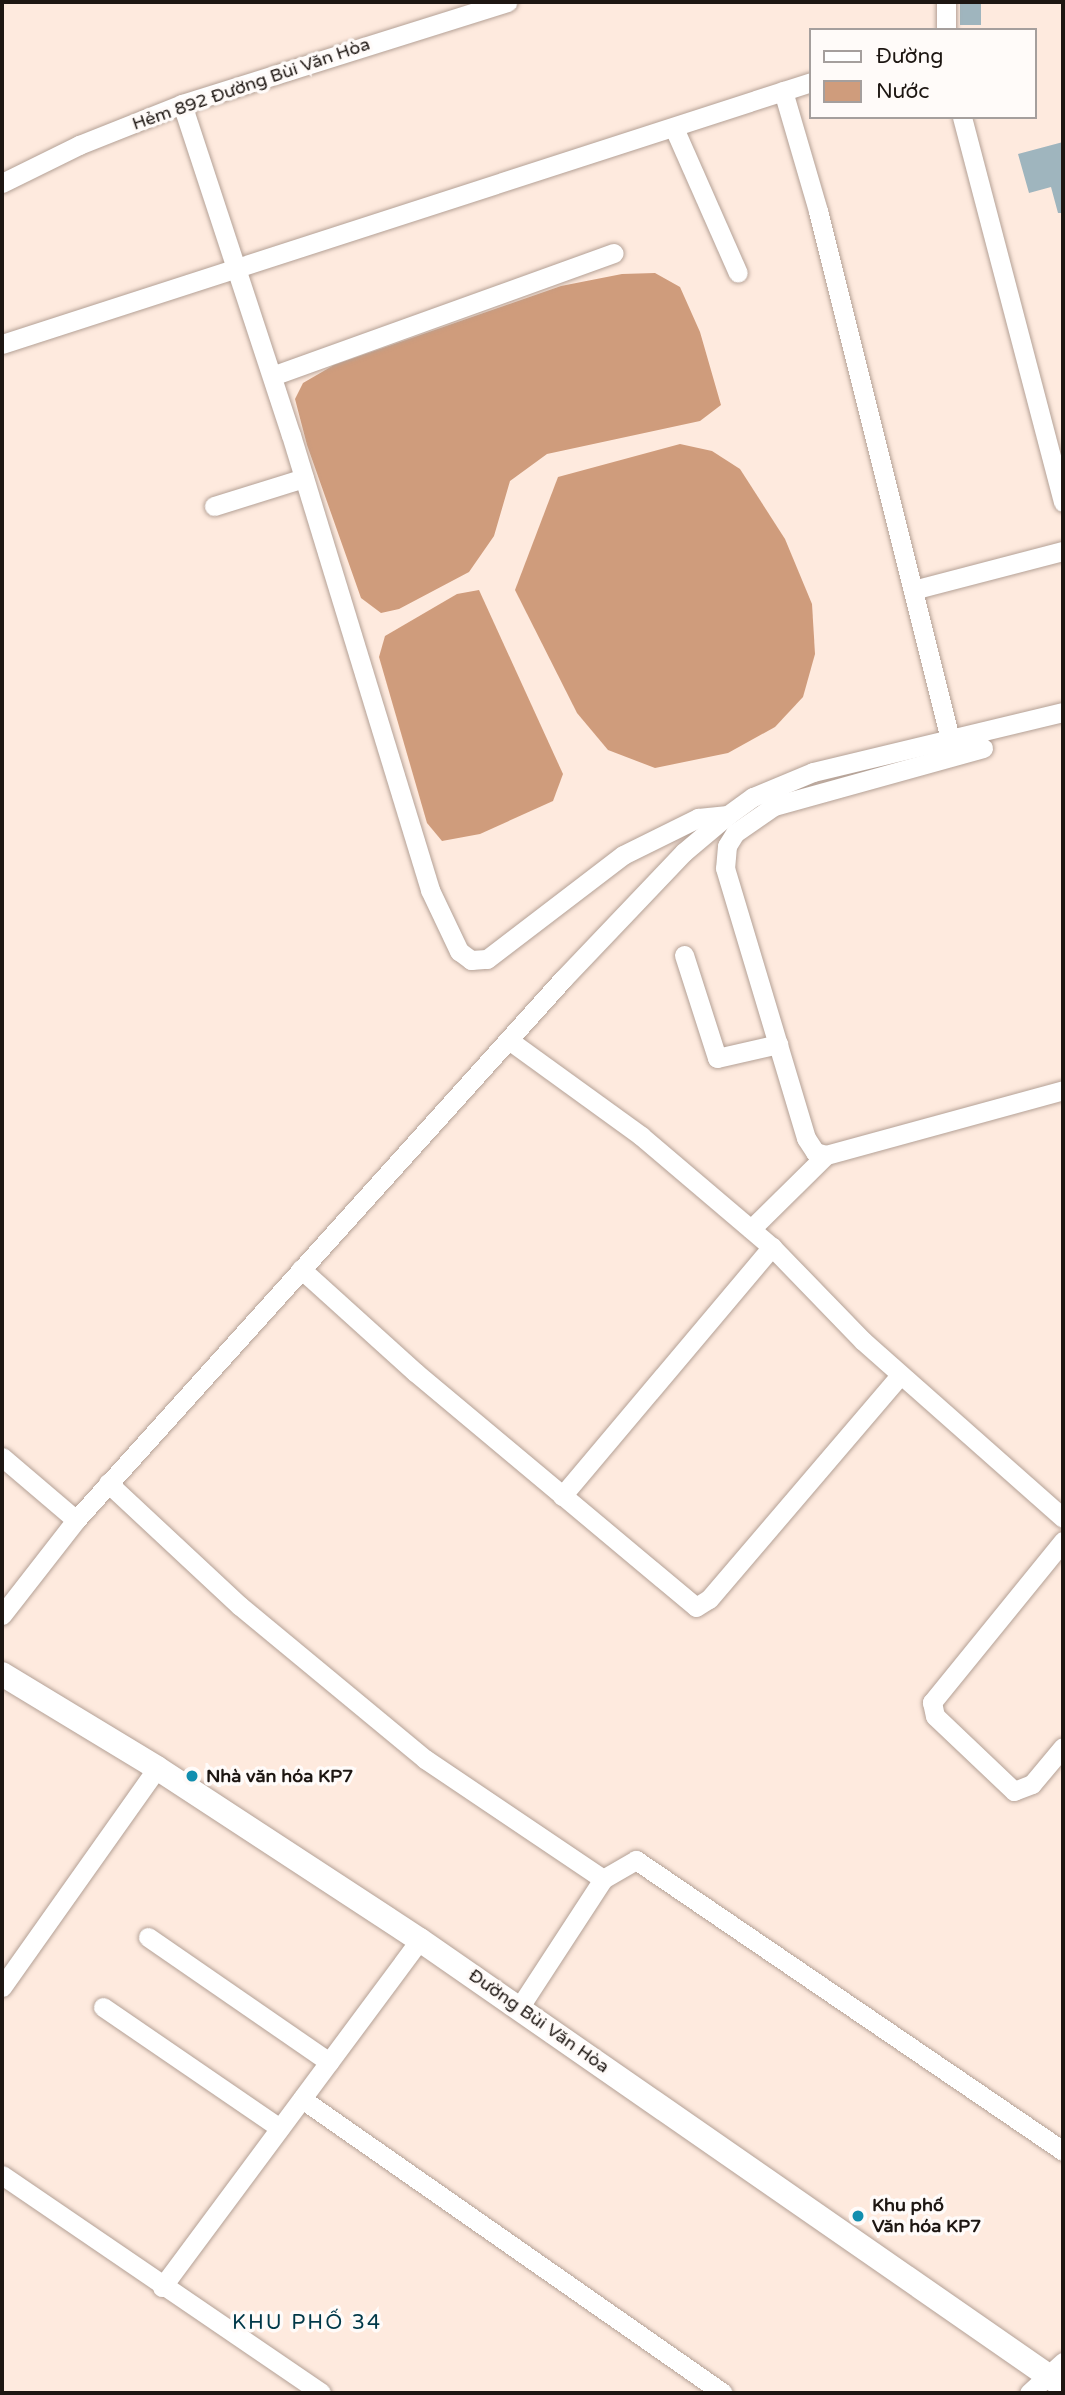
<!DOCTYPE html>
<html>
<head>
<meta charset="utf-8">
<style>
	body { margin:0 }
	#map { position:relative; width:1065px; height:2395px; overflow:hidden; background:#feeade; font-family:"Varela Round",sans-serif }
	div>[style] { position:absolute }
	.water>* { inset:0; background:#cf9c7c }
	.building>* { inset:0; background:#9fb5be; transform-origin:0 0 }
	.roads { filter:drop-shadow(0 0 2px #b4a196) drop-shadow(0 0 2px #b4a196) }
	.minor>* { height:19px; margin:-9.5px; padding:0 9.5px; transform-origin:9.5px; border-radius:9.5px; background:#fff }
	.major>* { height:24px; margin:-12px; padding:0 12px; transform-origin:12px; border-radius:12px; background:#fff }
	.dots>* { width:19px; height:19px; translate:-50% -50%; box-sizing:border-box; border:4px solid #fffbf9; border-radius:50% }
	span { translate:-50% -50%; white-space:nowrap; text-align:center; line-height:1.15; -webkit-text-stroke:7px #fffbf9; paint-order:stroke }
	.street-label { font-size:18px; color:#1d1612 }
	.poi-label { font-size:18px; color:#1d1612; font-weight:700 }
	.left { translate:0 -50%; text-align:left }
	.quarter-label { font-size:21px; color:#003848; letter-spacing:2px }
	.frame { position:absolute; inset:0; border:4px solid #1d1612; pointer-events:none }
	.legend { position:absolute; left:809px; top:28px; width:228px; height:91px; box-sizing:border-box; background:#fffbf9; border:2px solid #a59f9d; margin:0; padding:9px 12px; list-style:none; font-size:21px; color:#1d1612 }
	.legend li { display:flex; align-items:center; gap:14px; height:35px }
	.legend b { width:35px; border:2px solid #a59f9d }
</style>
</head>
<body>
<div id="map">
	<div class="water">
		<div style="clip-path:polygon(655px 273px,680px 287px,700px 332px,721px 405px,700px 421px,547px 454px,510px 481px,494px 536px,469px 572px,399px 609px,381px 613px,361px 598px,307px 445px,295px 399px,303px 383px,334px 365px,561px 286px,622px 274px)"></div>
		<div style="clip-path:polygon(680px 444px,712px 451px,740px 469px,785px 539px,812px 604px,815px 654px,803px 697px,775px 727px,728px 753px,655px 768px,608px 750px,577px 713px,515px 590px,558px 477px)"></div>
		<div style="clip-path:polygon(479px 590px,563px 774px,553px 801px,480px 834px,442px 841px,427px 823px,379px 657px,385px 636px,457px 594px)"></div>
	</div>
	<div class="building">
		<div style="left:960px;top:2px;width:21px;height:23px"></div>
		<div style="clip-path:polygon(1063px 142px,1063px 213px,1058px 213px,1051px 187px,1029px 193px,1018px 154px)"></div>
	</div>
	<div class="roads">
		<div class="minor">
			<div style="left:946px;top:2px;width:28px;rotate:90deg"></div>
			<div style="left:783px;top:91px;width:125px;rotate:73.7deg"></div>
			<div style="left:818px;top:211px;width:544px;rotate:75.96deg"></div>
			<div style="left:182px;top:104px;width:348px;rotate:71.8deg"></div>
			<div style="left:291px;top:435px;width:476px;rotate:73deg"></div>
			<div style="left:430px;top:890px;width:68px;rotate:64.6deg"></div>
			<div style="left:459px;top:951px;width:15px;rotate:37deg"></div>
			<div style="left:471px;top:960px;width:16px;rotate:-4deg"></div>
			<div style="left:487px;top:959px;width:171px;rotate:-37.4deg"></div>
			<div style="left:623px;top:855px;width:84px;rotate:-26.3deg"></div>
			<div style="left:698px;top:818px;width:30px;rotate:-6deg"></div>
			<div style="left:962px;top:117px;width:398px;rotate:75.3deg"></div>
			<div style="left:674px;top:128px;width:158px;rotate:66.2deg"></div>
			<div style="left:2px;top:183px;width:86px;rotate:-26.3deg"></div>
			<div style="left:79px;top:145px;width:111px;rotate:-21.7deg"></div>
			<div style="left:182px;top:104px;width:341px;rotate:-17.4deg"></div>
			<div style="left:2px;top:344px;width:850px;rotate:-17.94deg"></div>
			<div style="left:272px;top:376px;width:363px;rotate:-19.8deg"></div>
			<div style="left:214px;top:506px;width:94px;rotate:-17.3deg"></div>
			<div style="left:913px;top:590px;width:155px;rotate:-14.6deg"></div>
			<div style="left:983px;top:748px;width:217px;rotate:164.5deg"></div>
			<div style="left:774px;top:806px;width:47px;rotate:145.3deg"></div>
			<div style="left:735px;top:833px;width:15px;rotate:122deg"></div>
			<div style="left:727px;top:846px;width:22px;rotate:95deg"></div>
			<div style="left:725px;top:868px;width:282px;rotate:73.3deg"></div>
			<div style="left:806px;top:1138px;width:17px;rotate:57deg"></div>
			<div style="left:815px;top:1152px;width:11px;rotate:15deg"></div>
			<div style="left:826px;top:1155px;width:246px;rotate:-15.3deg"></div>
			<div style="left:684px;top:955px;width:108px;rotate:72.2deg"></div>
			<div style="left:717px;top:1058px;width:63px;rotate:-12.9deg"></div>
			<div style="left:510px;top:1041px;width:162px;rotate:35.9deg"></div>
			<div style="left:641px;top:1136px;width:172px;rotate:40.3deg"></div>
			<div style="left:772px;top:1247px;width:131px;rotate:45.9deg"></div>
			<div style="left:863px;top:1341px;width:267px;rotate:41.5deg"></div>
			<div style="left:751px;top:1229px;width:105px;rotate:-44.6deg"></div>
			<div style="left:301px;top:1269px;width:154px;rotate:42.1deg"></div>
			<div style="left:415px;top:1372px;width:366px;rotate:39.9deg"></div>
			<div style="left:696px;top:1607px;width:15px;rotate:-32deg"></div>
			<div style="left:709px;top:1599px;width:294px;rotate:-49.5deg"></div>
			<div style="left:2px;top:1457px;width:97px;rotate:40.4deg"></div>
			<div style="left:108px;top:1483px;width:180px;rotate:43deg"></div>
			<div style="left:240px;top:1606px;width:240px;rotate:39.6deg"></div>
			<div style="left:425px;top:1759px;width:215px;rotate:34deg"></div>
			<div style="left:562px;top:1496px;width:326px;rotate:-49.9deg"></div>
			<div style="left:1063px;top:1541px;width:208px;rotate:129.1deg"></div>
			<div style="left:932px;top:1702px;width:14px;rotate:78deg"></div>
			<div style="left:935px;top:1716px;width:109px;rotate:43.5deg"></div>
			<div style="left:1014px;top:1791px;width:19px;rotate:-21deg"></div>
			<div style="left:1032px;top:1784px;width:48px;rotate:-50deg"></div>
			<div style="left:2px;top:1615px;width:120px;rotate:-52.1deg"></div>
			<div style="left:76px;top:1520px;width:728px;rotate:-48.01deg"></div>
			<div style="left:563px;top:979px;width:175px;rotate:-46.4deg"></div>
			<div style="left:684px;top:852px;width:57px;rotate:-40.1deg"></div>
			<div style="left:728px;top:815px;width:31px;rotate:-36deg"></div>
			<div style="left:753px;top:797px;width:65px;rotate:-22.6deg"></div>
			<div style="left:813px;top:772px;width:257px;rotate:-13.5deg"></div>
			<div style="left:148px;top:1937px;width:220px;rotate:34.6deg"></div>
			<div style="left:2px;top:1987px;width:268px;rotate:-54.7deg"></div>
			<div style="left:103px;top:2007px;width:214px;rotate:34.4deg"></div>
			<div style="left:519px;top:2008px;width:154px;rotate:-56.9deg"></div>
			<div style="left:603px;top:1879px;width:38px;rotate:-30deg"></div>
			<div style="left:636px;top:1860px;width:517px;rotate:34.27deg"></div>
			<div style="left:302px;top:2099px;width:513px;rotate:34.93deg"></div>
			<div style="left:2px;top:2175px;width:386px;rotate:34.3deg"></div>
			<div style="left:162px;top:2287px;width:432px;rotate:-53.4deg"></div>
			<div style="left:1029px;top:2393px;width:46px;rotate:-42.4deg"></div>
		</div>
		<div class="major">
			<div style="left:2px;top:1674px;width:181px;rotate:31.2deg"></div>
			<div style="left:157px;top:1768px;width:314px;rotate:33.2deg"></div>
			<div style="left:420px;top:1940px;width:783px;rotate:34.75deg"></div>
		</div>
	</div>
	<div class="dots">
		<div style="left:192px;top:1776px;background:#118eaf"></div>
		<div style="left:858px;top:2216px;background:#118eaf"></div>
	</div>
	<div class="street-label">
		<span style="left:251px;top:84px;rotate:-19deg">Hẻm 892 Đường Bùi Văn Hòa</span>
		<span style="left:539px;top:2021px;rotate:35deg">Đường Bùi Văn Hòa</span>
	</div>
	<div class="poi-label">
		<span class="left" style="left:206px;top:1776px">Nhà văn hóa KP7</span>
		<span class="left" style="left:872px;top:2216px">Khu phố<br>Văn hóa KP7</span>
	</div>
	<div class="quarter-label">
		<span style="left:307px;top:2323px">KHU PHỐ 34</span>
	</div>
	<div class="frame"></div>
	<ul class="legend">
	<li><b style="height:9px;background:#fff"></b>Đường</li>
	<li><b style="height:19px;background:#cf9c7c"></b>Nước</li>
	</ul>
</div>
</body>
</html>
